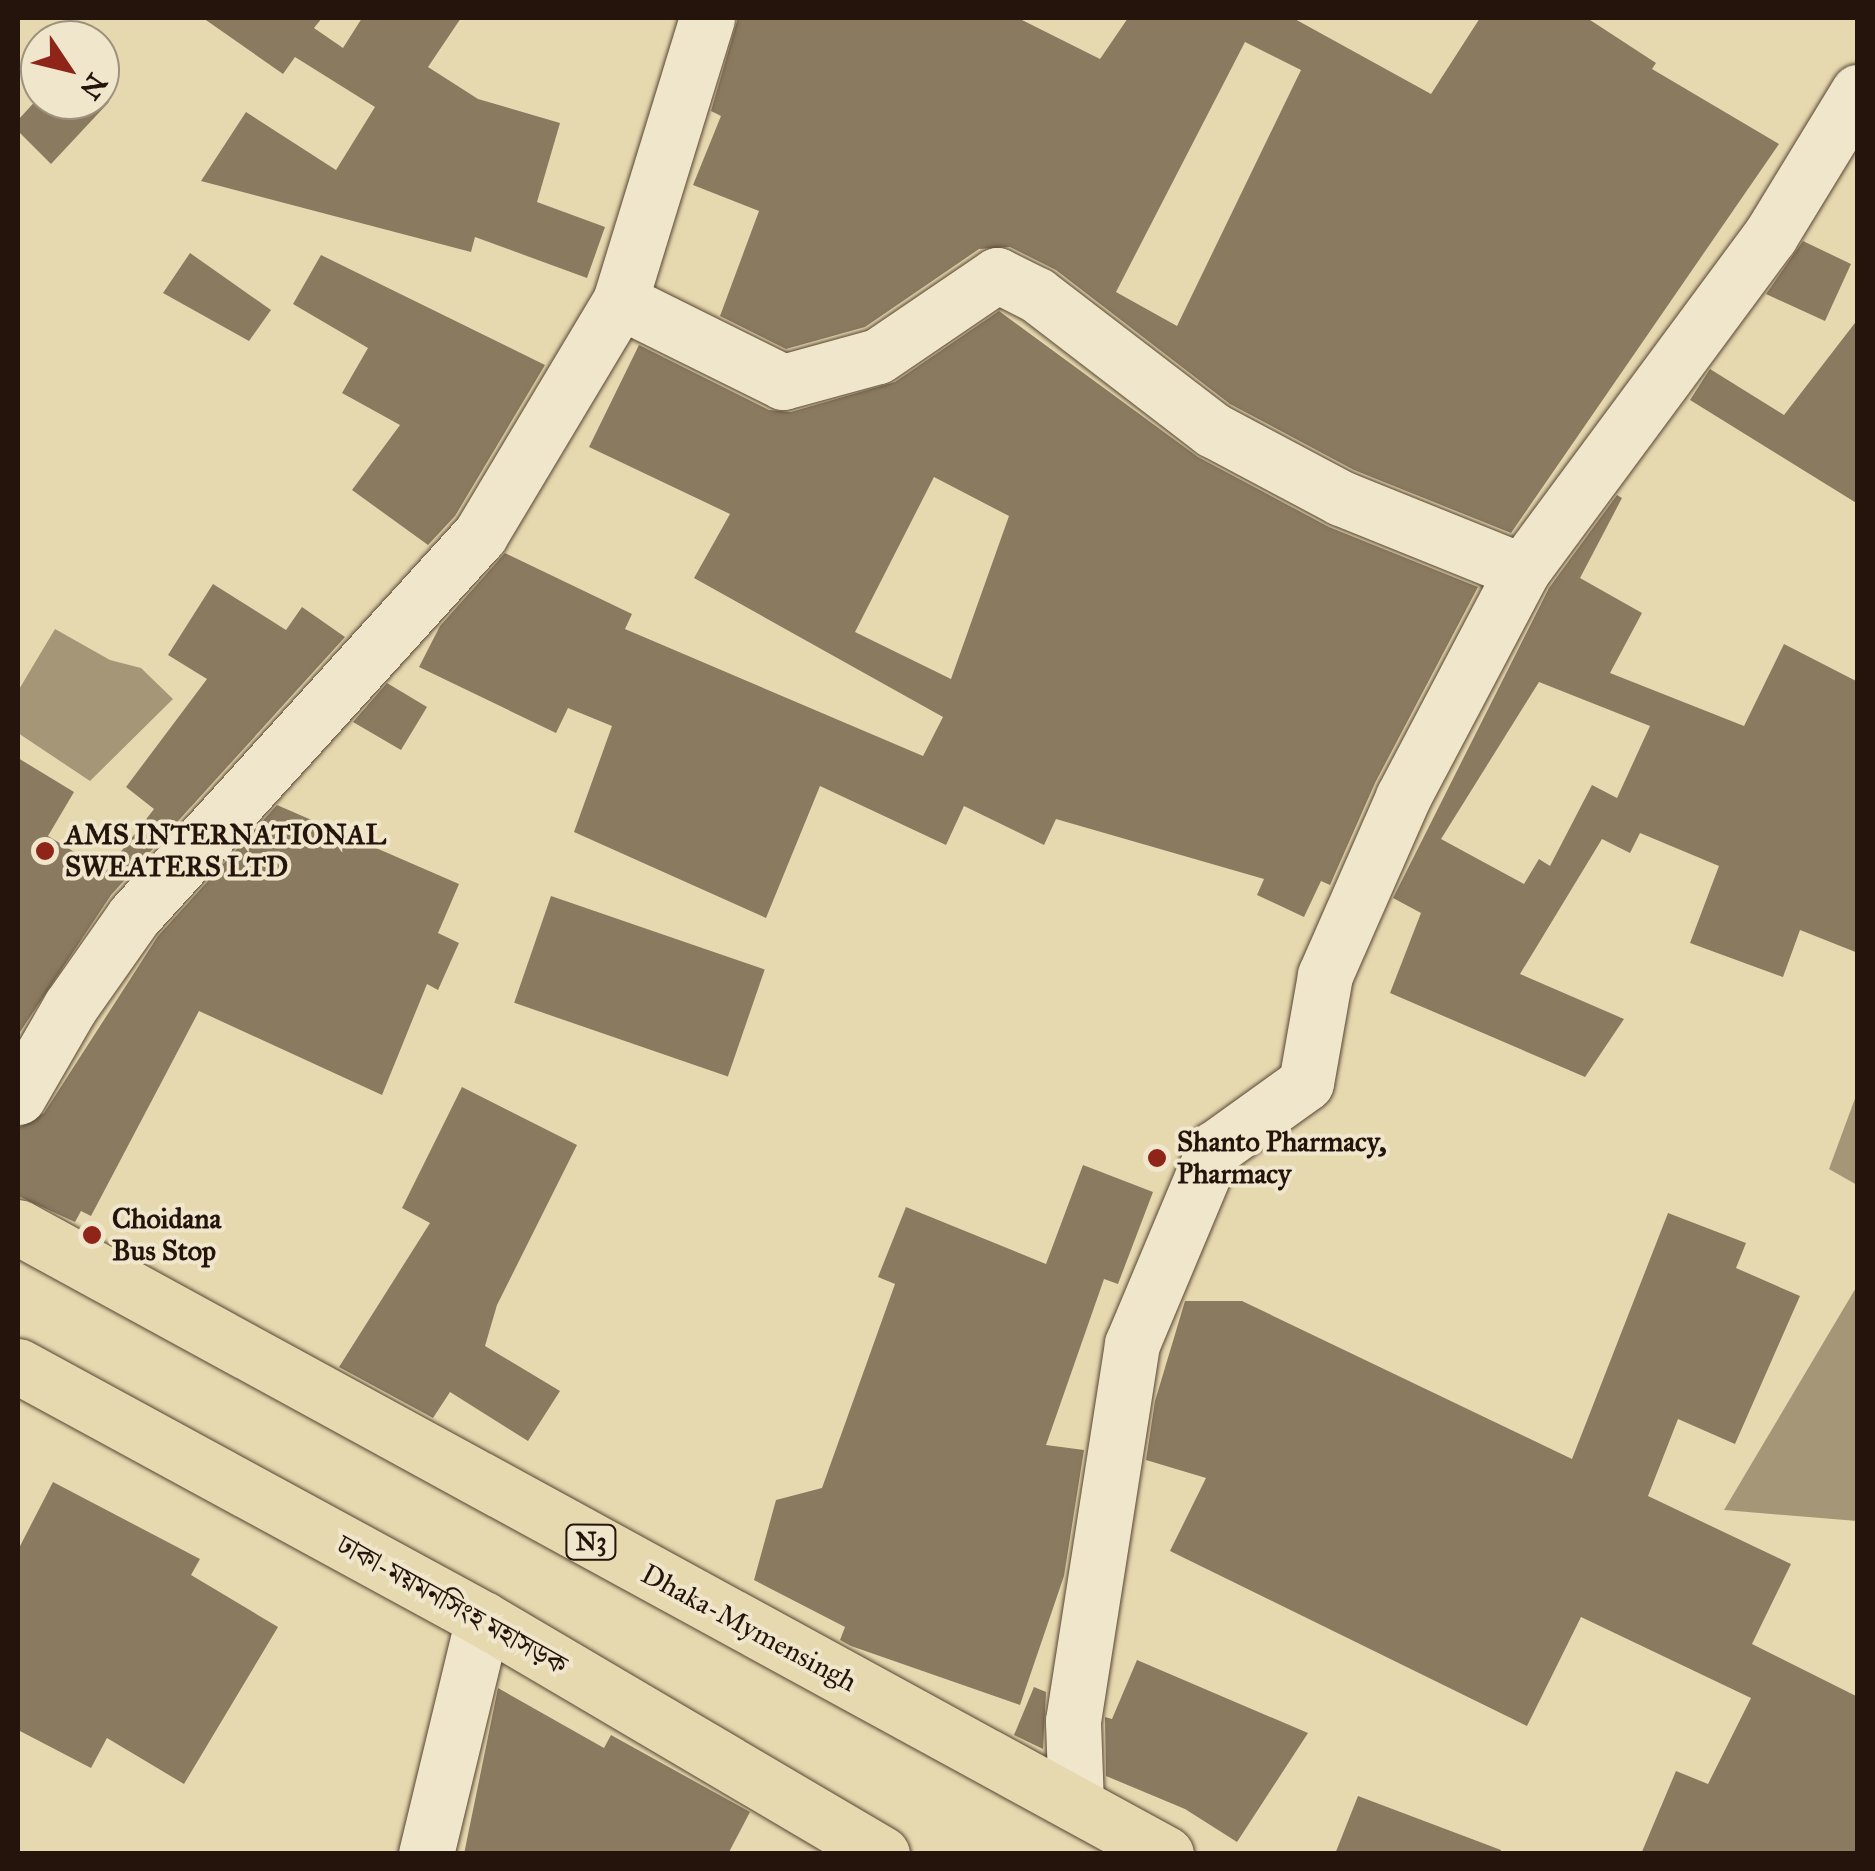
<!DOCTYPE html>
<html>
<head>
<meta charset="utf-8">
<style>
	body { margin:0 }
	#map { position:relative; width:1875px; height:1871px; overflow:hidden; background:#e7d9af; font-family:"IM FELL Great Primer","Noto Serif Bengali",serif }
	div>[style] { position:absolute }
	.water>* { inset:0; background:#a59677 }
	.building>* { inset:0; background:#8a7a60; transform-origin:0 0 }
	.roads { filter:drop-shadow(0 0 2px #564534) drop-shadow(0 0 2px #564534) }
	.minor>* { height:55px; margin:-27.5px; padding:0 27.5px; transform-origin:27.5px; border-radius:27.5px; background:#efe6cb }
	.trunk>* { height:55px; margin:-27.5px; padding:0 27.5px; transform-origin:27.5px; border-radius:27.5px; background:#e7d9af }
	.dots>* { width:28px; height:28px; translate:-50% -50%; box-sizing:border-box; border:5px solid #efe6cb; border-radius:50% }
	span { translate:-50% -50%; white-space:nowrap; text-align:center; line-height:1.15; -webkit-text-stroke:8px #efe6cb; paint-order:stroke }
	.shield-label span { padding:2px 8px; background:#efe6cb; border:2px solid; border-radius:8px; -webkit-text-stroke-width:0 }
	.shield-label { font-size:25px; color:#25140b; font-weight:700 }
	.poi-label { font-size:28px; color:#25140b; font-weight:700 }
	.left { translate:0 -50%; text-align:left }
	.street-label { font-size:28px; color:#25140b }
	.frame { position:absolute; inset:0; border:20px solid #25140b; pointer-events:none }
	.north { position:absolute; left:20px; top:20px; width:100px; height:100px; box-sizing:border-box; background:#efe6cb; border:2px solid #9e927e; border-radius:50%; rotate:125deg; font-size:28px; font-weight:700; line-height:40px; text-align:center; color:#25140b }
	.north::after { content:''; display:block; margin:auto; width:35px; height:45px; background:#8f2418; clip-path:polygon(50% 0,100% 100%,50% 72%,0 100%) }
</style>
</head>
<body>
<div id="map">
	<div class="water">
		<div style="clip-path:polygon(55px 629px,110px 660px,141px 668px,173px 699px,90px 781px,18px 733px,18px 691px)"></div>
		<div style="clip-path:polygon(1857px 1093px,1857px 1185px,1829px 1169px)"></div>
		<div style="clip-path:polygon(1857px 1286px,1857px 1521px,1724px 1510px)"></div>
	</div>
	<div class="building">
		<div style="clip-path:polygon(203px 18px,322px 18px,314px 28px,343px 48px,362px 18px,461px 18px,428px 67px,478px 99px,560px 123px,537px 202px,605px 227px,587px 278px,475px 237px,471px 252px,201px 181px,246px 112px,336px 170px,375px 107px,295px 57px,283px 74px)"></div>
		<div style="clip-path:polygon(evenodd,738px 18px,1018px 18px,1100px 59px,1128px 18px,1293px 18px,1431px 94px,1480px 18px,1587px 18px,1656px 63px,1652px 69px,1779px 144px,1511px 533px,1354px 470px,1230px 404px,1056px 270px,1010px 247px,979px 249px,865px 327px,786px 349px,720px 316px,759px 211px,693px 185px,721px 116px,711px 111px,738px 18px,1245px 42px,1301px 70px,1177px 326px,1116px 292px,1245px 42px)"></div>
		<div style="clip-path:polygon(100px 93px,109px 102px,51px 164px,18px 131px,18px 120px,40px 96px,100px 100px)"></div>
		<div style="clip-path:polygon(1803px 241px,1851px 264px,1825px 321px,1766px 294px)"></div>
		<div style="clip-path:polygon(190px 253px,271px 310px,249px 341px,163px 293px)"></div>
		<div style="clip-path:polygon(321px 255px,545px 365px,455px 516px,428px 545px,352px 490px,400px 425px,342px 393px,368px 348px,293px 304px)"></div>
		<div style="clip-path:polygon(evenodd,999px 311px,1198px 457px,1329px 527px,1478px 587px,1375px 783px,1330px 885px,1321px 881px,1304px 917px,1257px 895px,1264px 879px,1056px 819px,1044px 845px,964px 806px,946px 845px,820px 786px,766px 918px,574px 832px,612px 726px,568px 708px,556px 733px,419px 667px,440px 626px,505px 553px,632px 614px,625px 629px,923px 756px,943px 717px,694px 578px,730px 514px,589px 447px,639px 345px,769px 410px,791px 412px,895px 382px,999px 311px,934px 477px,1009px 516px,951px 679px,855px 632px,934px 477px)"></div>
		<div style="clip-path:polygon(1858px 319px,1858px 504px,1690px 400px,1710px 369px,1784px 415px)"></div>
		<div style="clip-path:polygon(evenodd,1617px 495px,1622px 498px,1580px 578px,1642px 613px,1610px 673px,1744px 726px,1784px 644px,1858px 682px,1858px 953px,1800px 930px,1783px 977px,1690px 943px,1719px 866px,1640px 833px,1630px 853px,1602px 839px,1520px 974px,1624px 1019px,1585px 1077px,1390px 993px,1421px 913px,1393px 898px,1549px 588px,1617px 495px,1539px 682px,1650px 726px,1617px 798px,1592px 785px,1550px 866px,1539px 859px,1524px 884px,1441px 839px,1539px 682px)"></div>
		<div style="clip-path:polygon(213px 584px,286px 630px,302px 607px,345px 637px,111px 895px,18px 1035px,18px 758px,74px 792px,48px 836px,106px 871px,154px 809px,126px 787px,207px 679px,168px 655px)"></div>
		<div style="clip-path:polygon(387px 683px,427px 707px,401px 750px,353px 722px)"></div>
		<div style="clip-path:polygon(277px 805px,459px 884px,438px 933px,459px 943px,438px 990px,427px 984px,382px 1095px,199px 1011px,91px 1216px,81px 1211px,75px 1222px,18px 1196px,18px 1128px,44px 1113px,158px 936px)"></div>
		<div style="left:551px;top:896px;width:226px;height:113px;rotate:19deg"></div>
		<div style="clip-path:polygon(462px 1087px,577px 1145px,497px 1305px,485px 1346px,560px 1391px,528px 1441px,450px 1392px,433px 1418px,339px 1367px,430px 1223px,402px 1208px)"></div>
		<div style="clip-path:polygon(1083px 1165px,1153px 1192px,1118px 1284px,1104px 1279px,1046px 1445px,1084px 1450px,1064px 1576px,1020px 1705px,851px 1646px,840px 1640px,845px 1627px,754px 1580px,776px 1500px,822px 1488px,895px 1284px,878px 1277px,906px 1207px,1046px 1264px)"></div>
		<div style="clip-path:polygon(1668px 1213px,1746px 1243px,1736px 1268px,1800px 1296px,1735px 1444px,1678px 1419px,1648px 1496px,1791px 1564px,1752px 1644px,1858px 1697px,1858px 1854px,1641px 1854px,1676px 1771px,1708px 1784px,1751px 1698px,1581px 1617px,1527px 1726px,1170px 1551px,1206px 1478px,1146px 1460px,1155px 1401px,1185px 1301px,1242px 1301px,1572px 1459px)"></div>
		<div style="clip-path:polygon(53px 1482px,200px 1559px,191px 1575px,278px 1627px,184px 1784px,107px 1738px,91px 1768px,18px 1730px,18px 1550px)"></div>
		<div style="clip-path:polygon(1137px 1660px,1308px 1733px,1237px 1842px,1185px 1809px,1106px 1776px,1105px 1717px,1112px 1719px)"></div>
		<div style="clip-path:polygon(1034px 1687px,1046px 1692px,1043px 1749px,1014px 1735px)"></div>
		<div style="clip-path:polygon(498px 1688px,604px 1748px,611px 1735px,750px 1812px,728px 1854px,464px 1854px)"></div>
		<div style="clip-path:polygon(1358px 1796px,1501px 1850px,1500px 1854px,1335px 1854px)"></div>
	</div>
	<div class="roads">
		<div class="minor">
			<div style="left:620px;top:301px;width:182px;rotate:26.4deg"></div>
			<div style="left:783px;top:382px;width:98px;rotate:-15.3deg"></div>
			<div style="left:878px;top:356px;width:144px;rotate:-34.2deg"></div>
			<div style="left:997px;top:275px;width:45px;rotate:26.6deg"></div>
			<div style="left:1037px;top:295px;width:222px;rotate:37.5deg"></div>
			<div style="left:1213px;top:430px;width:145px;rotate:28deg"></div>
			<div style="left:1341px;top:498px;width:195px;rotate:22deg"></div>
			<div style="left:18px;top:1097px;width:104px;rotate:-60deg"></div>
			<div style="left:70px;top:1007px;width:111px;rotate:-54.9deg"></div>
			<div style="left:134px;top:916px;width:515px;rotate:-47.76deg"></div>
			<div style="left:480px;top:535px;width:273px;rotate:-59.1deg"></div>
			<div style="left:620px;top:301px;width:296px;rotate:-72.9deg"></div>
			<div style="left:1076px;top:1804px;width:83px;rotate:-92.1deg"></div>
			<div style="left:1073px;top:1721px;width:382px;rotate:-81.1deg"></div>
			<div style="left:1132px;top:1344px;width:212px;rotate:-67.2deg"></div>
			<div style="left:1214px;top:1149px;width:113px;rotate:-35.7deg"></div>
			<div style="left:1306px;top:1083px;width:110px;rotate:-80deg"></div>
			<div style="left:1325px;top:975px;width:194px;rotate:-66.3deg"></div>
			<div style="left:1403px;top:797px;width:255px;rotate:-62.2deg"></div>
			<div style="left:1522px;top:571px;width:417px;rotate:-53.5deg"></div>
			<div style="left:1770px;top:236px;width:169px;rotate:-58.6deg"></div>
			<div style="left:426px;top:1854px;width:242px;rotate:-76.4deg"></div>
		</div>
		<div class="trunk">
			<div style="left:18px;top:1227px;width:1308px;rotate:28.64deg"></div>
			<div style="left:18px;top:1366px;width:529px;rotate:28.55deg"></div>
			<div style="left:483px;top:1619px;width:463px;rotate:30.5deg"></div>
		</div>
	</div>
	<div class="dots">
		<div style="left:45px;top:851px;background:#8f2418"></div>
		<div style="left:1157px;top:1158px;background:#8f2418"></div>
		<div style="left:92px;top:1235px;background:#8f2418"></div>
	</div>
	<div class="shield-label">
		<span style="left:591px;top:1542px">N3</span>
	</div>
	<div class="poi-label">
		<span class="left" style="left:65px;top:851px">AMS INTERNATIONAL<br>SWEATERS LTD</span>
		<span class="left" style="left:1177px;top:1158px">Shanto Pharmacy,<br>Pharmacy</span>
		<span class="left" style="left:112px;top:1235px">Choidana<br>Bus Stop</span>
	</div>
	<div class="street-label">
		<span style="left:452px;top:1605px;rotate:29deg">ঢাকা-ময়মনসিংহ মহাসড়ক</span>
		<span style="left:749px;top:1628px;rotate:28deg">Dhaka-Mymensingh</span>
	</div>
	<div class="frame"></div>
	<div class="north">N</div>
</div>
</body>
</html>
